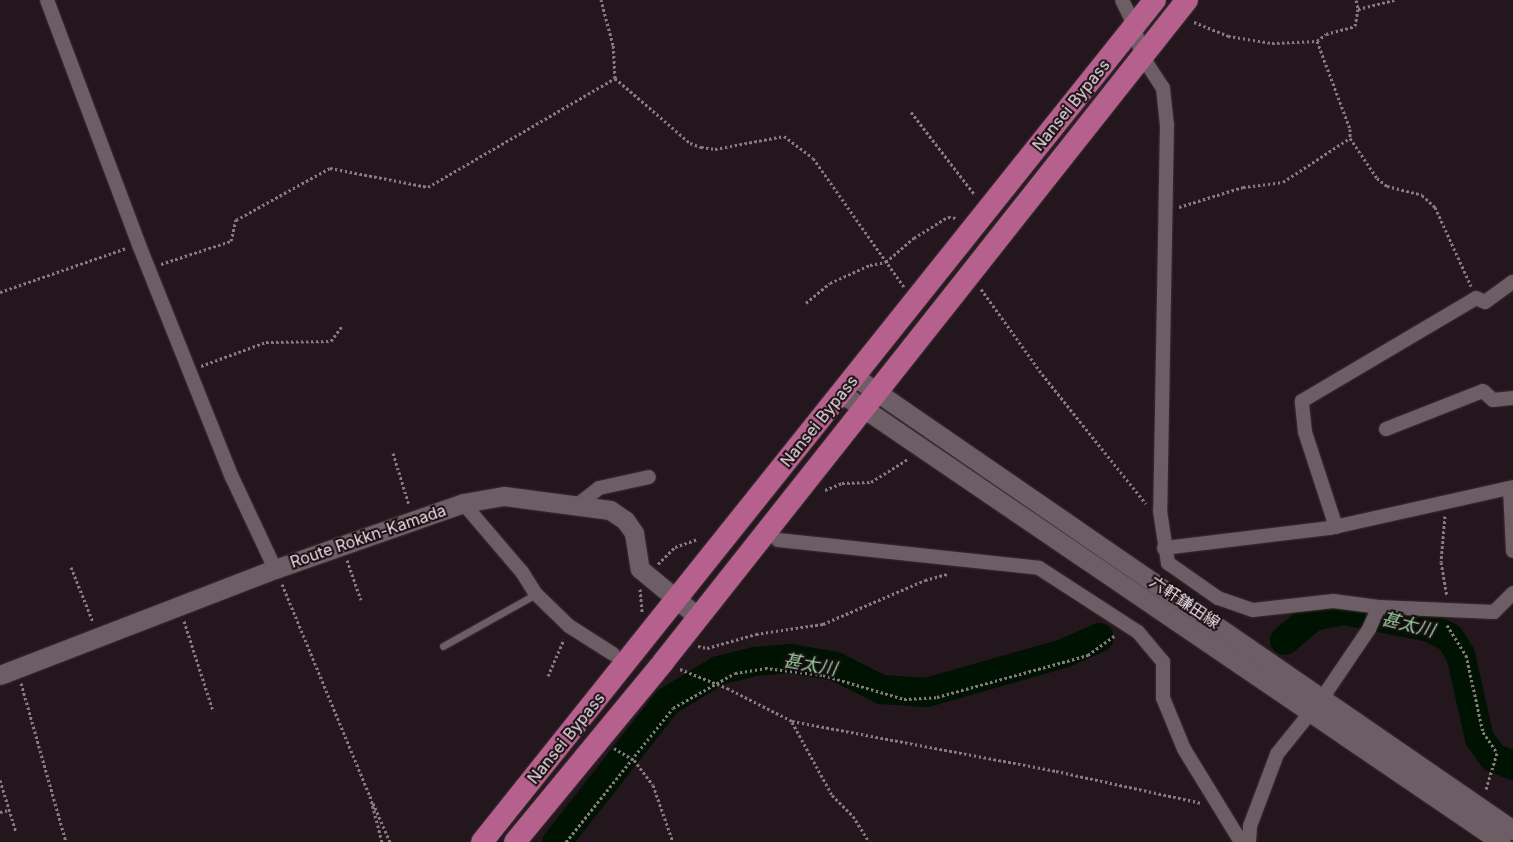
<!DOCTYPE html>
<html>
<head>
<meta charset="utf-8">
<style>
	body { margin:0 }
	#map { position:relative; width:1513px; height:842px; overflow:hidden; background:#23161c; font-family:Inter,"Noto Sans JP",sans-serif }
	div>[style] { position:absolute }
	.river>* { height:29px; margin:-14.5px; padding:0 14.5px; transform-origin:14.5px; border-radius:14.5px; background:#001201 }
	.path>* { height:3px; margin-top:-1.5px; transform-origin:0; background:repeating-linear-gradient(90deg,#877b80 0 2.5px,transparent 0 5px) }
	.roads { filter:drop-shadow(0 0 1px #393034) drop-shadow(0 0 1px #393034) }
	.service>* { height:7px; margin:-3.5px; padding:0 3.5px; transform-origin:3.5px; border-radius:3.5px; background:#6d5d64 }
	.minor>* { height:14px; margin:-7px; padding:0 7px; transform-origin:7px; border-radius:7px; background:#6d5d64 }
	.secondary>* { height:19px; margin:-9.5px; padding:0 9.5px; transform-origin:9.5px; border-radius:9.5px; background:#6d5d64 }
	.trunk>* { height:22px; margin:-11px; padding:0 11px; transform-origin:11px; border-radius:11px; background:#b6618d }
	span { translate:-50% -50%; white-space:nowrap; text-align:center; line-height:1.15; -webkit-text-stroke:4px #1a0d13; paint-order:stroke }
	.street-label { font-size:16px; color:#ede3e7 }
	.water-label { font-size:18px; color:#96d09b; font-style:italic }
</style>
</head>
<body>
<div id="map">
	<div class="river">
		<div style="left:1284px;top:640px;width:38px;rotate:-40deg"></div>
		<div style="left:1313px;top:616px;width:31px;rotate:-11deg"></div>
		<div style="left:1343px;top:610px;width:88px;rotate:11.2deg"></div>
		<div style="left:1429px;top:627px;width:22px;rotate:27deg"></div>
		<div style="left:1449px;top:637px;width:20px;rotate:57deg"></div>
		<div style="left:1460px;top:654px;width:86px;rotate:77.3deg"></div>
		<div style="left:1479px;top:738px;width:24px;rotate:54deg"></div>
		<div style="left:1493px;top:757px;width:22px;rotate:22deg"></div>
		<div style="left:556px;top:842px;width:179px;rotate:-51.8deg"></div>
		<div style="left:667px;top:701px;width:60px;rotate:-31.3deg"></div>
		<div style="left:718px;top:670px;width:38px;rotate:-14deg"></div>
		<div style="left:755px;top:661px;width:36px;rotate:-5deg"></div>
		<div style="left:791px;top:658px;width:45px;rotate:10.3deg"></div>
		<div style="left:835px;top:666px;width:51px;rotate:26.6deg"></div>
		<div style="left:881px;top:689px;width:45px;rotate:3.8deg"></div>
		<div style="left:926px;top:692px;width:142px;rotate:-15.9deg"></div>
		<div style="left:1063px;top:653px;width:39px;rotate:-24deg"></div>
	</div>
	<div class="path">
		<div style="left:1356px;top:0;width:9px;rotate:77deg"></div>
		<div style="left:1194px;top:22px;width:37px;rotate:22deg"></div>
		<div style="left:1228px;top:36px;width:45px;rotate:9deg"></div>
		<div style="left:1272px;top:43px;width:45px;rotate:-2.5deg"></div>
		<div style="left:1317px;top:41px;width:94px;rotate:69.4deg"></div>
		<div style="left:1350px;top:129px;width:9px;rotate:90deg"></div>
		<div style="left:1317px;top:41px;width:11px;rotate:-38deg"></div>
		<div style="left:1326px;top:34px;width:30px;rotate:-15deg"></div>
		<div style="left:1355px;top:26px;width:17px;rotate:-80deg"></div>
		<div style="left:1358px;top:9px;width:38px;rotate:-14deg"></div>
		<div style="left:615px;top:78px;width:99px;rotate:40.9deg"></div>
		<div style="left:690px;top:143px;width:12px;rotate:20deg"></div>
		<div style="left:701px;top:147px;width:14px;rotate:8deg"></div>
		<div style="left:715px;top:149px;width:70px;rotate:-10.7deg"></div>
		<div style="left:784px;top:136px;width:36px;rotate:37deg"></div>
		<div style="left:813px;top:158px;width:158px;rotate:54.8deg"></div>
		<div style="left:911px;top:112px;width:105px;rotate:52.4deg"></div>
		<div style="left:1179px;top:207px;width:67px;rotate:-17.4deg"></div>
		<div style="left:1243px;top:187px;width:40px;rotate:-7.1deg"></div>
		<div style="left:1283px;top:182px;width:80px;rotate:-33.3deg"></div>
		<div style="left:1350px;top:138px;width:48px;rotate:56deg"></div>
		<div style="left:1377px;top:178px;width:13px;rotate:39deg"></div>
		<div style="left:1387px;top:186px;width:36px;rotate:14deg"></div>
		<div style="left:1422px;top:195px;width:18px;rotate:43deg"></div>
		<div style="left:1435px;top:207px;width:87px;rotate:65.5deg"></div>
		<div style="left:161px;top:264px;width:74px;rotate:-18.2deg"></div>
		<div style="left:231px;top:241px;width:22px;rotate:-77deg"></div>
		<div style="left:236px;top:220px;width:107px;rotate:-29deg"></div>
		<div style="left:330px;top:168px;width:100px;rotate:11deg"></div>
		<div style="left:428px;top:187px;width:216px;rotate:-30.2deg"></div>
		<div style="left:615px;top:78px;width:33px;rotate:-93deg"></div>
		<div style="left:613px;top:45px;width:47px;rotate:-104.9deg"></div>
		<div style="left:981px;top:289px;width:105px;rotate:54.3deg"></div>
		<div style="left:1042px;top:374px;width:166px;rotate:51.3deg"></div>
		<div style="left:0;top:292px;width:133px;rotate:-19.2deg"></div>
		<div style="left:806px;top:303px;width:31px;rotate:-40deg"></div>
		<div style="left:830px;top:283px;width:44px;rotate:-24.2deg"></div>
		<div style="left:870px;top:265px;width:16px;rotate:-11deg"></div>
		<div style="left:886px;top:262px;width:37px;rotate:-41deg"></div>
		<div style="left:914px;top:238px;width:40px;rotate:-32deg"></div>
		<div style="left:948px;top:217px;width:8px;rotate:7deg"></div>
		<div style="left:201px;top:366px;width:69px;rotate:-20.3deg"></div>
		<div style="left:266px;top:342px;width:65px;rotate:-0.9deg"></div>
		<div style="left:331px;top:341px;width:19px;rotate:-54deg"></div>
		<div style="left:393px;top:453px;width:54px;rotate:72.9deg"></div>
		<div style="left:825px;top:490px;width:18px;rotate:-22deg"></div>
		<div style="left:842px;top:483px;width:29px;rotate:-2deg"></div>
		<div style="left:871px;top:482px;width:44px;rotate:-31.9deg"></div>
		<div style="left:1445px;top:516px;width:46px;rotate:95deg"></div>
		<div style="left:1441px;top:562px;width:35px;rotate:80deg"></div>
		<div style="left:347px;top:560px;width:42px;rotate:70.7deg"></div>
		<div style="left:658px;top:564px;width:24px;rotate:-45deg"></div>
		<div style="left:675px;top:547px;width:24px;rotate:-19deg"></div>
		<div style="left:71px;top:567px;width:59px;rotate:68.2deg"></div>
		<div style="left:282px;top:584px;width:230px;rotate:67.5deg"></div>
		<div style="left:370px;top:796px;width:48px;rotate:75.4deg"></div>
		<div style="left:640px;top:589px;width:23px;rotate:85deg"></div>
		<div style="left:184px;top:621px;width:95px;rotate:72.1deg"></div>
		<div style="left:1447px;top:625px;width:36px;rotate:58deg"></div>
		<div style="left:1466px;top:655px;width:79px;rotate:77.6deg"></div>
		<div style="left:1483px;top:732px;width:25px;rotate:56deg"></div>
		<div style="left:1497px;top:753px;width:39px;rotate:107deg"></div>
		<div style="left:698px;top:646px;width:9px;rotate:13deg"></div>
		<div style="left:707px;top:648px;width:51px;rotate:-15.9deg"></div>
		<div style="left:756px;top:634px;width:68px;rotate:-8.5deg"></div>
		<div style="left:823px;top:624px;width:111px;rotate:-23.3deg"></div>
		<div style="left:925px;top:580px;width:24px;rotate:-15deg"></div>
		<div style="left:680px;top:669px;width:51px;rotate:22deg"></div>
		<div style="left:727px;top:688px;width:73px;rotate:26.9deg"></div>
		<div style="left:792px;top:721px;width:269px;rotate:10.7deg"></div>
		<div style="left:1056px;top:771px;width:148px;rotate:12.4deg"></div>
		<div style="left:548px;top:676px;width:40px;rotate:-66.6deg"></div>
		<div style="left:21px;top:683px;width:165px;rotate:74.2deg"></div>
		<div style="left:792px;top:722px;width:83px;rotate:61.3deg"></div>
		<div style="left:832px;top:795px;width:30px;rotate:45deg"></div>
		<div style="left:853px;top:816px;width:31px;rotate:58deg"></div>
		<div style="left:614px;top:748px;width:23px;rotate:31deg"></div>
		<div style="left:634px;top:760px;width:31px;rotate:53deg"></div>
		<div style="left:653px;top:785px;width:60px;rotate:70.7deg"></div>
		<div style="left:0;top:780px;width:54px;rotate:72.9deg"></div>
		<div style="left:373px;top:803px;width:43px;rotate:66.4deg"></div>
		<div style="left:0;top:812px;width:9px;rotate:-13deg"></div>
		<div style="left:566px;top:842px;width:171px;rotate:-51.4deg"></div>
		<div style="left:673px;top:708px;width:71px;rotate:-29.4deg"></div>
		<div style="left:735px;top:673px;width:30px;rotate:-9deg"></div>
		<div style="left:765px;top:668px;width:58px;rotate:6.9deg"></div>
		<div style="left:823px;top:675px;width:84px;rotate:16.5deg"></div>
		<div style="left:904px;top:699px;width:33px;rotate:-3deg"></div>
		<div style="left:937px;top:697px;width:157px;rotate:-15.5deg"></div>
		<div style="left:1088px;top:655px;width:34px;rotate:-36deg"></div>
	</div>
	<div class="roads">
		<div class="service">
			<div style="left:443px;top:646px;width:107px;rotate:-29.2deg"></div>
		</div>
		<div class="minor">
			<div style="left:47px;top:0;width:262px;rotate:69.4deg"></div>
			<div style="left:139px;top:245px;width:250px;rotate:68.2deg"></div>
			<div style="left:232px;top:477px;width:102px;rotate:64.9deg"></div>
			<div style="left:1122px;top:0;width:28px;rotate:64deg"></div>
			<div style="left:1134px;top:25px;width:32px;rotate:76deg"></div>
			<div style="left:1142px;top:56px;width:38px;rotate:57deg"></div>
			<div style="left:1163px;top:88px;width:36px;rotate:84deg"></div>
			<div style="left:1167px;top:124px;width:387px;rotate:91deg"></div>
			<div style="left:1160px;top:511px;width:53px;rotate:81.3deg"></div>
			<div style="left:1168px;top:563px;width:61px;rotate:35deg"></div>
			<div style="left:1218px;top:598px;width:37px;rotate:19deg"></div>
			<div style="left:1253px;top:610px;width:81px;rotate:-6.4deg"></div>
			<div style="left:1333px;top:601px;width:46px;rotate:7.4deg"></div>
			<div style="left:1386px;top:429px;width:104px;rotate:-21.4deg"></div>
			<div style="left:1483px;top:391px;width:13px;rotate:42deg"></div>
			<div style="left:1493px;top:400px;width:20px;rotate:-6deg"></div>
			<div style="left:1510px;top:488px;width:63px;rotate:87.3deg"></div>
			<div style="left:463px;top:503px;width:91px;rotate:49.5deg"></div>
			<div style="left:522px;top:572px;width:26px;rotate:58deg"></div>
			<div style="left:536px;top:594px;width:46px;rotate:44.1deg"></div>
			<div style="left:569px;top:626px;width:52px;rotate:32.5deg"></div>
			<div style="left:576px;top:506px;width:29px;rotate:-38deg"></div>
			<div style="left:599px;top:488px;width:51px;rotate:-12.4deg"></div>
			<div style="left:1336px;top:527px;width:100px;rotate:-108.1deg"></div>
			<div style="left:1305px;top:432px;width:31px;rotate:-96deg"></div>
			<div style="left:1302px;top:401px;width:202px;rotate:-30.6deg"></div>
			<div style="left:1476px;top:298px;width:10px;rotate:24deg"></div>
			<div style="left:1485px;top:302px;width:34px;rotate:-36deg"></div>
			<div style="left:778px;top:540px;width:262px;rotate:6.1deg"></div>
			<div style="left:1039px;top:568px;width:118px;rotate:32.9deg"></div>
			<div style="left:1138px;top:632px;width:39px;rotate:50deg"></div>
			<div style="left:1163px;top:662px;width:36px;rotate:90deg"></div>
			<div style="left:1163px;top:698px;width:55px;rotate:67.6deg"></div>
			<div style="left:1184px;top:749px;width:109px;rotate:58.5deg"></div>
			<div style="left:1164px;top:548px;width:167px;rotate:-6.9deg"></div>
			<div style="left:1330px;top:528px;width:188px;rotate:-12.6deg"></div>
			<div style="left:1249px;top:842px;width:16px;rotate:-86deg"></div>
			<div style="left:1250px;top:826px;width:77px;rotate:-69.4deg"></div>
			<div style="left:1277px;top:754px;width:73px;rotate:-51.1deg"></div>
			<div style="left:1323px;top:697px;width:82px;rotate:-55.9deg"></div>
			<div style="left:1369px;top:629px;width:24px;rotate:-66deg"></div>
			<div style="left:1379px;top:607px;width:115px;rotate:2.5deg"></div>
			<div style="left:1494px;top:612px;width:27px;rotate:-45deg"></div>
		</div>
		<div class="secondary">
			<div style="left:855px;top:377px;width:799px;rotate:34.55deg"></div>
			<div style="left:841px;top:393px;width:798px;rotate:34.23deg"></div>
			<div style="left:0;top:675px;width:295px;rotate:-21.1deg"></div>
			<div style="left:275px;top:569px;width:199px;rotate:-19.3deg"></div>
			<div style="left:463px;top:503px;width:42px;rotate:-9.7deg"></div>
			<div style="left:504px;top:496px;width:107px;rotate:7.5deg"></div>
			<div style="left:610px;top:510px;width:18px;rotate:34deg"></div>
			<div style="left:625px;top:520px;width:16px;rotate:55deg"></div>
			<div style="left:634px;top:533px;width:36px;rotate:81deg"></div>
			<div style="left:640px;top:569px;width:74px;rotate:39.5deg"></div>
		</div>
		<div class="trunk">
			<div style="left:482px;top:842px;width:1078px;rotate:-51.37deg"></div>
			<div style="left:515px;top:842px;width:234px;rotate:-50.5deg"></div>
			<div style="left:664px;top:661px;width:843px;rotate:-51.65deg"></div>
		</div>
	</div>
	<div class="street-label">
		<span style="left:1071px;top:105px;rotate:-51deg">Nansei Bypass</span>
		<span style="left:819px;top:421px;rotate:-51deg">Nansei Bypass</span>
		<span style="left:368px;top:536px;rotate:-19deg">Route Rokkn-Kamada</span>
		<span style="left:1185px;top:602px;rotate:34deg">六軒鎌田線</span>
		<span style="left:566px;top:738px;rotate:-51deg">Nansei Bypass</span>
	</div>
	<div class="water-label">
		<span style="left:1408px;top:625px;rotate:14deg">甚太川</span>
		<span style="left:810px;top:665px;rotate:10deg">甚太川</span>
	</div>
</div>
</body>
</html>
